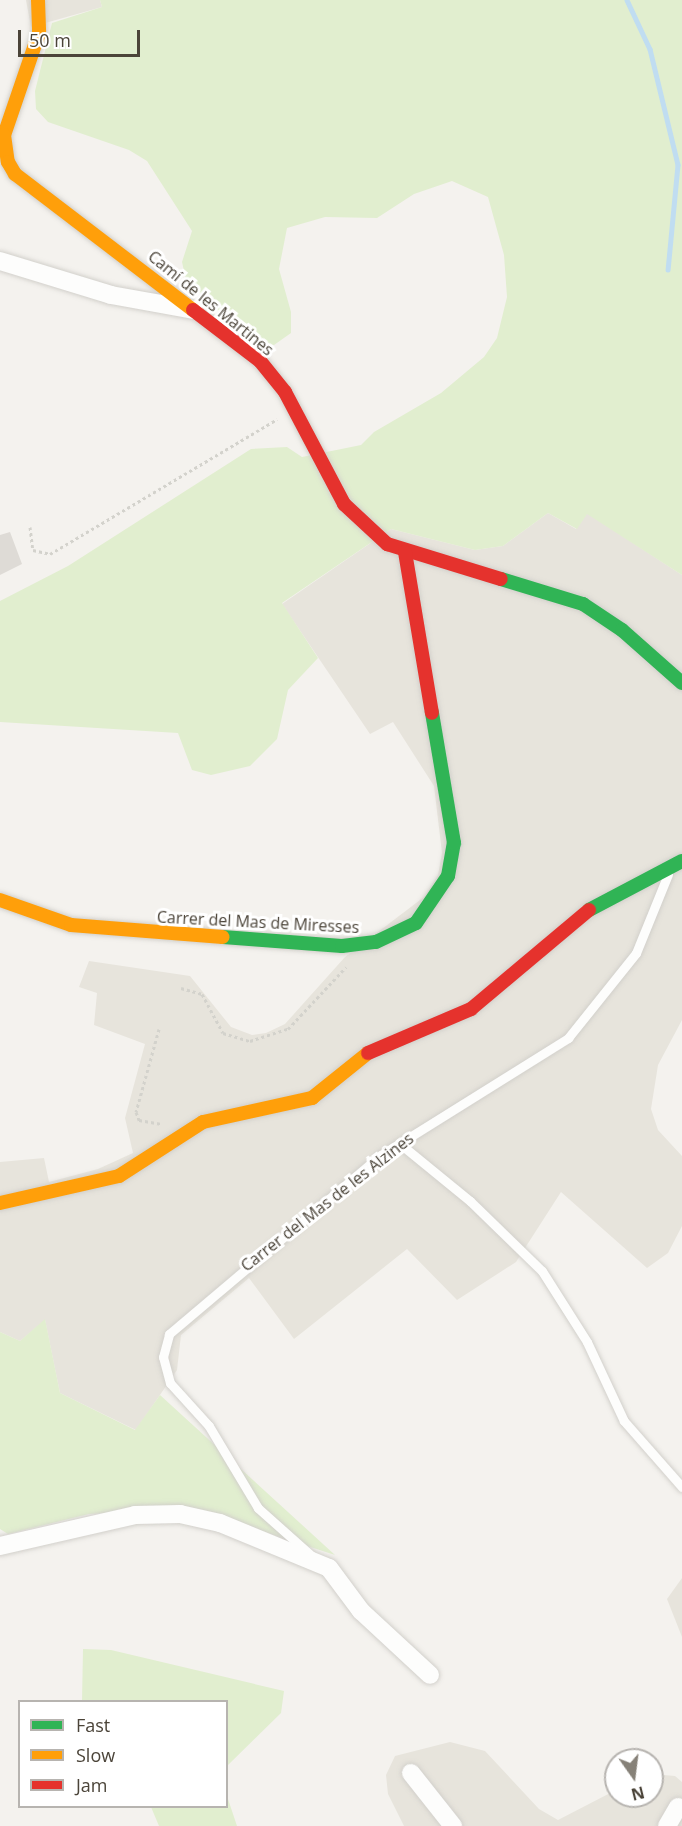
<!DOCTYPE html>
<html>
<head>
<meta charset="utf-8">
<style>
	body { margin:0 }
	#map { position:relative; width:682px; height:1826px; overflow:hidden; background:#f4f2ee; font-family:"Open Sans",sans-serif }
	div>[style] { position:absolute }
	.residential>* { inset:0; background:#e7e4dc }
	.green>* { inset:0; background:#e1eecf }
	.stream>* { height:4.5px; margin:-2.25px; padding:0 2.25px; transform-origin:2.25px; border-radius:2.25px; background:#c0ddf1 }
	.building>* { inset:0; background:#dedbd6 }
	.path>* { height:3px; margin-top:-1.5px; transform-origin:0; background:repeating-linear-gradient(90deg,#d3d2cc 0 3px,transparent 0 6px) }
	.roads { filter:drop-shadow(0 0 2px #d2d0cb) drop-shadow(0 0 2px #d2d0cb) }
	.lane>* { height:9px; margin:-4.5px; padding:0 4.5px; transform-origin:4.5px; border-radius:4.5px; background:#fdfdfc }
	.street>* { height:18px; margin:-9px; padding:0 9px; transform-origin:9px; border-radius:9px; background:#fdfdfc }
	.fast>* { height:14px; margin:-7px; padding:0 7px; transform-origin:7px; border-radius:7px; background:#30b455 }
	.slow>* { height:14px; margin:-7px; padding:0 7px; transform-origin:7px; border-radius:7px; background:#ff9f0a }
	.jam>* { height:14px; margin:-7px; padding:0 7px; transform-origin:7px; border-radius:7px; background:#e5322d }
	span { translate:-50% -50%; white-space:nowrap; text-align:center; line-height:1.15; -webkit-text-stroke:6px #fff; paint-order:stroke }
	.street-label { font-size:16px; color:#4b4439 }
	.legend { position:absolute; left:18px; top:1700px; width:210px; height:108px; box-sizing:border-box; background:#fff; border:2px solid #b7b4b0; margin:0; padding:8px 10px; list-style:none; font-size:18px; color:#4b4439 }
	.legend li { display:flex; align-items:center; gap:12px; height:30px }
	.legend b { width:30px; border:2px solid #b7b4b0 }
	.north { position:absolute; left:604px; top:1748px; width:60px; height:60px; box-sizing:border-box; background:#fff; border:2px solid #b7b4b0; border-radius:50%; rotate:166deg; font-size:16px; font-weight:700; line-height:24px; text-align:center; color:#4b4439 }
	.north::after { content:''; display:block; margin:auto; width:21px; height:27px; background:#868178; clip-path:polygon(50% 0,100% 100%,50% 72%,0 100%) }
	.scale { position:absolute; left:18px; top:30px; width:122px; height:27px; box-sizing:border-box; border:3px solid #4b4439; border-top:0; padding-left:8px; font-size:18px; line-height:21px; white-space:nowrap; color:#4b4439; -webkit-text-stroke:4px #fff; paint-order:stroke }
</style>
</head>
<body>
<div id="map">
	<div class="residential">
		<div style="clip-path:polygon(26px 0,100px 0,102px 7px,31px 27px)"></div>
		<div style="clip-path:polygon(548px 513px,576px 529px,587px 513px,682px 575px,682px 1020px,658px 1065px,651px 1109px,658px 1130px,682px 1156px,682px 1226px,668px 1253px,647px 1268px,561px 1192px,516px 1262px,457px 1300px,407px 1249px,294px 1339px,249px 1278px,181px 1335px,177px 1370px,136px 1430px,60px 1393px,45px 1320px,20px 1341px,0 1332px,0 1162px,44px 1158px,49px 1182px,98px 1169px,133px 1153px,125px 1118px,145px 1044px,94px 1025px,97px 993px,79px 987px,89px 961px,190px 976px,231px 1027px,252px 1035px,266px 1033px,285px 1024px,345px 957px,424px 897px,438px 875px,442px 853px,434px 786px,393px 722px,370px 734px,282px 604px,391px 529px,475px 550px,503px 546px)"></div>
		<div style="clip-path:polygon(682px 1578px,682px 1637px,667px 1599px)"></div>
		<div style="clip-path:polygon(450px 1742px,485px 1751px,539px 1809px,558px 1820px,616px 1790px,616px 1796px,652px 1796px,652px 1774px,675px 1776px,682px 1782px,682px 1826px,404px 1826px,388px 1794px,386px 1775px,395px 1756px)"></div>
	</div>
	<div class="green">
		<div style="clip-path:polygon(100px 0,682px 0,682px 575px,587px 514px,577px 529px,548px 513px,503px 546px,475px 550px,391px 529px,282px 603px,318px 658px,288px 690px,277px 739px,250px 766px,211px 775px,192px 770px,178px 733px,0 722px,0 601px,68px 566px,251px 449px,287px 447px,302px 457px,361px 445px,374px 432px,441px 393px,484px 357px,497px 338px,507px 297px,504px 255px,488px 197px,452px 181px,414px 194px,377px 218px,325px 217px,287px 228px,279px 269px,291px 312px,291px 333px,274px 345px,254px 343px,186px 280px,182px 262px,192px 231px,147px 161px,129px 150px,48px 122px,36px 109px,35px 91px,52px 23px,102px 7px)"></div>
		<div style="clip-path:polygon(45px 1319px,60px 1393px,135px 1430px,160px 1395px,335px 1555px,192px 1508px,89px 1514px,8px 1534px,0 1529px,0 1332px,20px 1341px)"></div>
		<div style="clip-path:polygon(83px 1649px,111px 1650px,284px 1691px,281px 1713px,227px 1766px,226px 1702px,82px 1701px)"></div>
		<div style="clip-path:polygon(227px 1796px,237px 1826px,159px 1826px,151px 1807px,226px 1806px)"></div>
	</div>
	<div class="stream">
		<div style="left:627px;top:0;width:54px;rotate:64.9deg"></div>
		<div style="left:650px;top:49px;width:119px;rotate:76.4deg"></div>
		<div style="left:678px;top:165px;width:105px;rotate:95.4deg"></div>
	</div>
	<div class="building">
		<div style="clip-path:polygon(10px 532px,22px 564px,0 575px,0 535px)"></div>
	</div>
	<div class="path">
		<div style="left:30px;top:527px;width:23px;rotate:83deg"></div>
		<div style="left:33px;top:550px;width:17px;rotate:13deg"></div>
		<div style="left:50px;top:554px;width:264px;rotate:-30.7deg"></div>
		<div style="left:181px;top:988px;width:22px;rotate:16deg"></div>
		<div style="left:202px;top:994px;width:44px;rotate:61.7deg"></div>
		<div style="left:223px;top:1033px;width:28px;rotate:17deg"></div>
		<div style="left:250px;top:1041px;width:40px;rotate:-18deg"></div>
		<div style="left:288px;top:1029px;width:85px;rotate:-46.9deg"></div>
		<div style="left:159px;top:1029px;width:86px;rotate:105.5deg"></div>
		<div style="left:136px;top:1112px;width:9px;rotate:69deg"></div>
		<div style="left:139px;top:1120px;width:23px;rotate:10deg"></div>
	</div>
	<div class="roads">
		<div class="lane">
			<div style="left:399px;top:1143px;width:92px;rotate:39.2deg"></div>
			<div style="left:470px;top:1201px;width:100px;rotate:44.2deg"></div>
			<div style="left:542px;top:1271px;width:84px;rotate:57.6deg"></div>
			<div style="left:587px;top:1342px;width:87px;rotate:64.9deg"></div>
			<div style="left:624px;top:1421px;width:88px;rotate:48.7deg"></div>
			<div style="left:313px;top:1557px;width:74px;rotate:-138.3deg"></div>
			<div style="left:258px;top:1508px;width:96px;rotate:-120.9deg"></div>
			<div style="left:209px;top:1426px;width:58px;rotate:-132.2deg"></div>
			<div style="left:170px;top:1383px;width:27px;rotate:-105deg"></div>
			<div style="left:163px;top:1357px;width:24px;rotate:-75deg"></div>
			<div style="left:169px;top:1334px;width:277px;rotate:-40.2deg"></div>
			<div style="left:381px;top:1155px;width:221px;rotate:-32deg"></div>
			<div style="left:568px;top:1038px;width:109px;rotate:-51.3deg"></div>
			<div style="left:636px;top:953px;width:85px;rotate:-67.9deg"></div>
		</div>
		<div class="street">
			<div style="left:0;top:261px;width:116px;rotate:17deg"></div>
			<div style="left:111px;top:295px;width:84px;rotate:10.2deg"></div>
			<div style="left:0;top:1546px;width:139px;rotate:-12.9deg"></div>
			<div style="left:135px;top:1515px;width:45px;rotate:-1.3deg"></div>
			<div style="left:180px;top:1514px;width:41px;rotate:12.7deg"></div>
			<div style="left:220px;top:1523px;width:118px;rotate:22.4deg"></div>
			<div style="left:329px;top:1568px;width:54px;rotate:53.3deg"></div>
			<div style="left:361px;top:1611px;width:94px;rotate:42.8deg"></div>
			<div style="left:411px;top:1773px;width:68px;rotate:51.6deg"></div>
			<div style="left:667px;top:1826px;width:22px;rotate:-60deg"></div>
		</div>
		<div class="fast">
			<div style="left:501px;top:579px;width:86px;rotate:17deg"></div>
			<div style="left:583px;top:604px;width:47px;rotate:33.7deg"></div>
			<div style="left:622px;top:630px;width:80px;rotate:41.5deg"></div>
			<div style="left:589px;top:910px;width:105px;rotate:-27.8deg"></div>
			<div style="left:223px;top:937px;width:119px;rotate:4.3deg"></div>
			<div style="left:342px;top:946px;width:34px;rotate:-7deg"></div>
			<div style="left:376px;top:942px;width:44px;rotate:-25.4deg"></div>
			<div style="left:416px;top:923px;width:57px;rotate:-55.8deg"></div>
			<div style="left:448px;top:876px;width:34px;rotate:-80deg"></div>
			<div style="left:454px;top:843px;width:132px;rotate:-99.6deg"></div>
		</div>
		<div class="slow">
			<div style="left:38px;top:0;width:33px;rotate:88deg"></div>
			<div style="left:39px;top:33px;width:108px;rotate:108.9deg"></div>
			<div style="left:4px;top:135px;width:27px;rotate:82deg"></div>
			<div style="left:8px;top:162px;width:14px;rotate:60deg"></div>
			<div style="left:15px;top:174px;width:224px;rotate:37.4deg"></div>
			<div style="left:0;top:900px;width:75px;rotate:19.4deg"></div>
			<div style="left:71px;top:925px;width:152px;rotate:4.5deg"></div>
			<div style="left:0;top:1203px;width:122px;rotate:-12.8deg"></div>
			<div style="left:119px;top:1176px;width:100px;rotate:-32.7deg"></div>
			<div style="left:203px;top:1122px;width:112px;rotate:-12.4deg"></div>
			<div style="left:312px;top:1098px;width:72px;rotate:-38.8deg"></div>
		</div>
		<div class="jam">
			<div style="left:193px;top:310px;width:84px;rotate:37.3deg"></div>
			<div style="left:260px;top:361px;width:40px;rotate:51deg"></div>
			<div style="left:285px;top:392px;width:127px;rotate:62.2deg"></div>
			<div style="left:344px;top:504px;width:59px;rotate:42.9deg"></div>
			<div style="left:387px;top:544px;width:119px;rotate:17.1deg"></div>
			<div style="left:405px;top:552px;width:163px;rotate:80.5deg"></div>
			<div style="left:368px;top:1053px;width:112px;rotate:-23.1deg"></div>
			<div style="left:471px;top:1009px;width:154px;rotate:-40deg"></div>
		</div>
	</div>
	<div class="street-label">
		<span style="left:211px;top:303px;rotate:39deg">Camí de les Martines</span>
		<span style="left:258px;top:922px;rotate:3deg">Carrer del Mas de Miresses</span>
		<span style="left:327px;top:1202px;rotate:-38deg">Carrer del Mas de les Alzines</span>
	</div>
	<ul class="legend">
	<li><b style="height:8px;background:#30b455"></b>Fast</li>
	<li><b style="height:8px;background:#ff9f0a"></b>Slow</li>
	<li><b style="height:8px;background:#e5322d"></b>Jam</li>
	</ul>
	<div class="north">N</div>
	<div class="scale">50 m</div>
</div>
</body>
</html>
